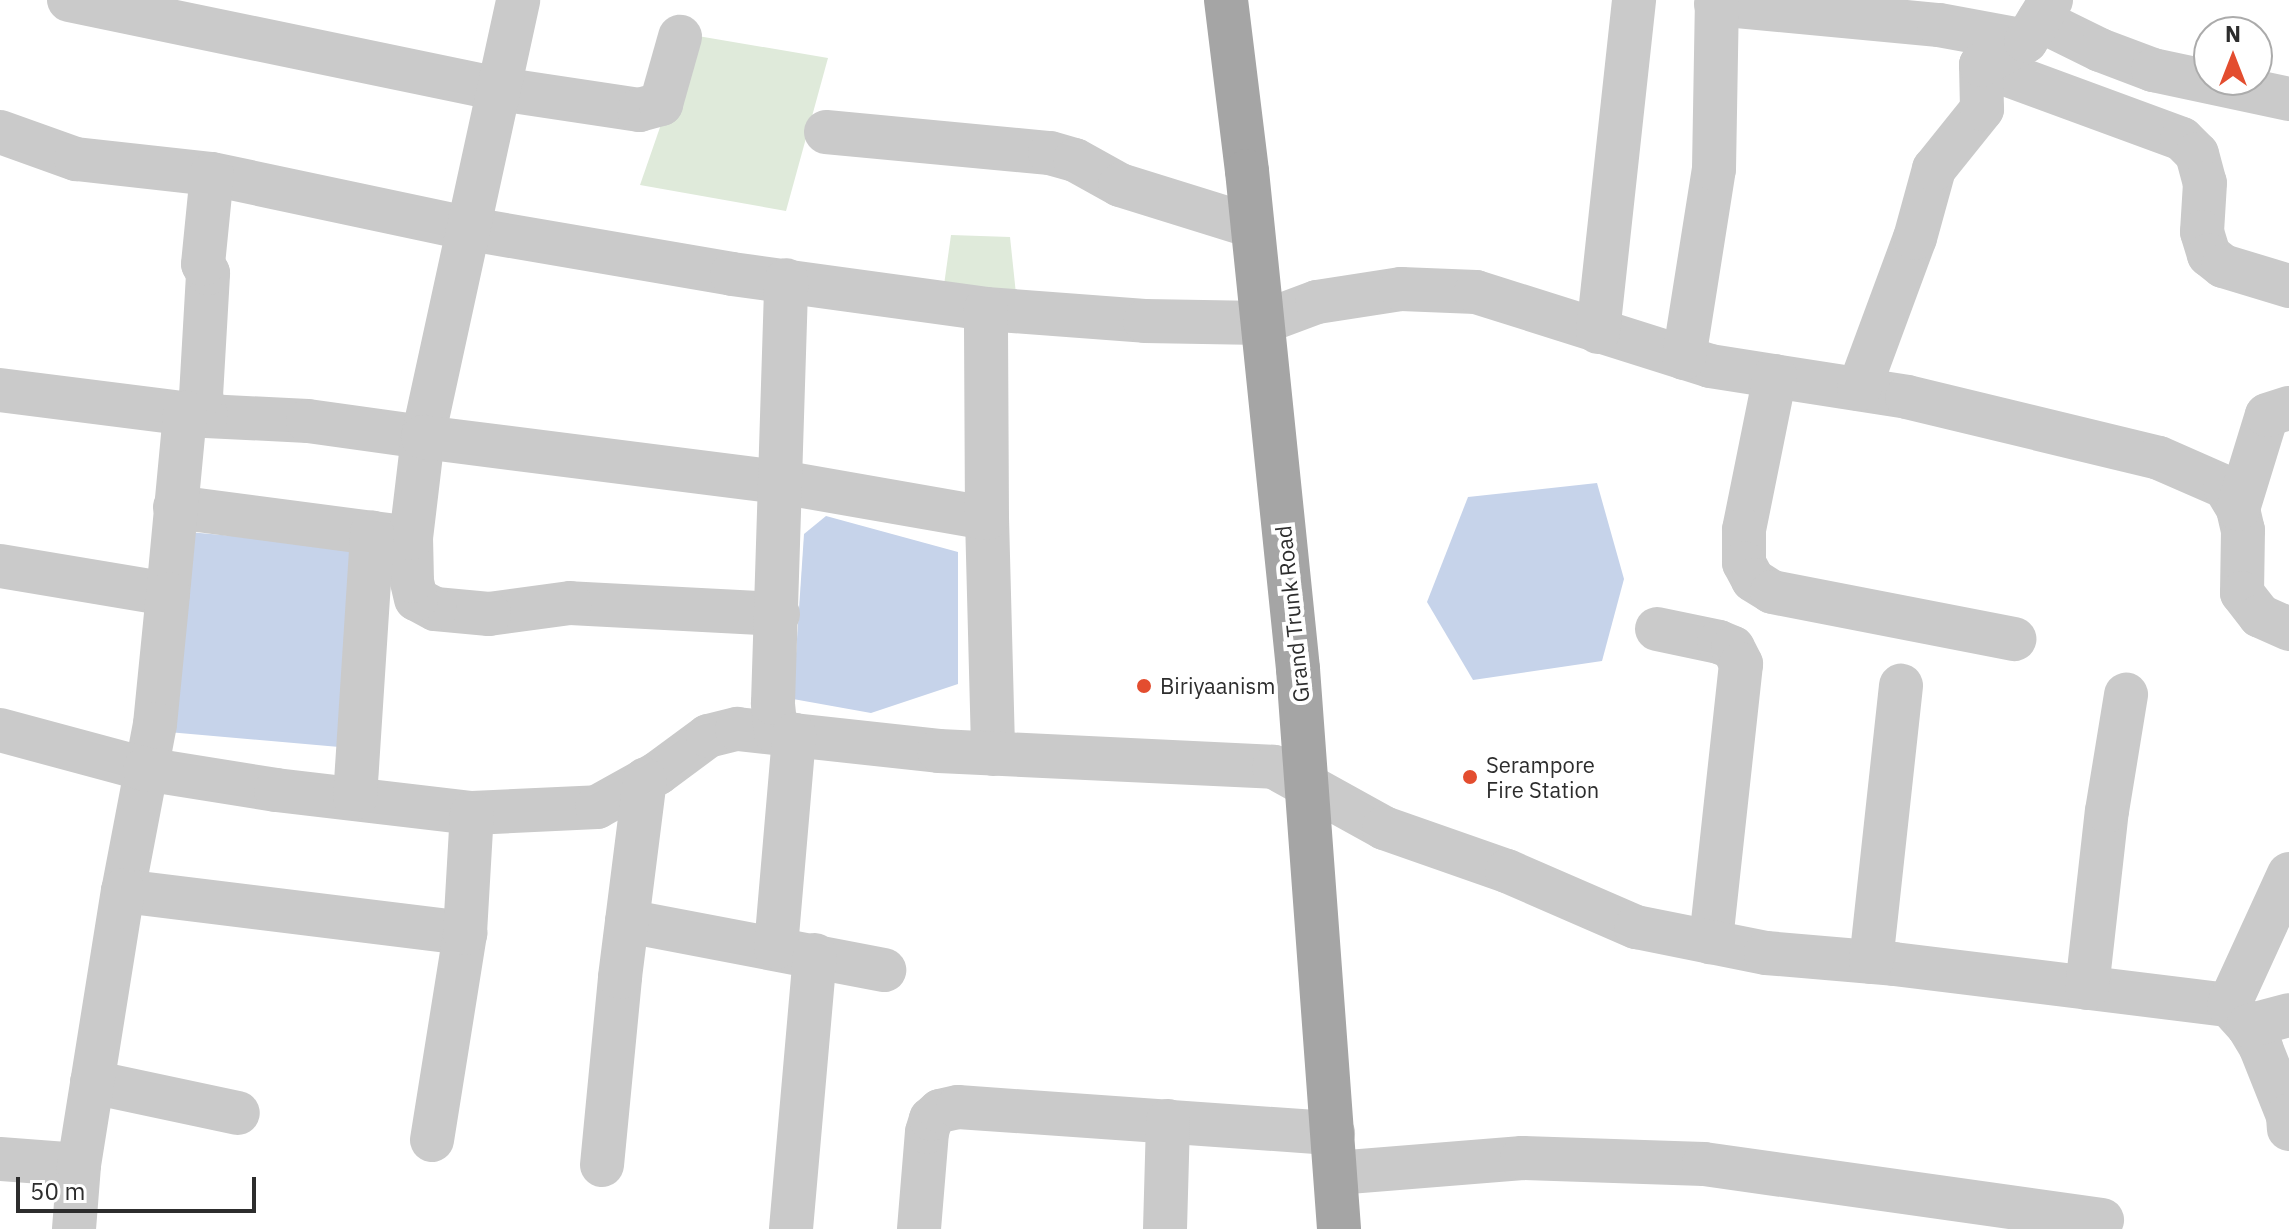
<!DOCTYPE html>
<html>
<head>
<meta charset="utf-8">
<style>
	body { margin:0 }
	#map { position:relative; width:2289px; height:1229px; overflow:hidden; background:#fff; font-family:"IBM Plex Sans",sans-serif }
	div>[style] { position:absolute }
	.green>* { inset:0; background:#dfeada }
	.water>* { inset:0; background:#c6d3ea; transform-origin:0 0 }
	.minor>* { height:44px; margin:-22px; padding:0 22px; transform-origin:22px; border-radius:22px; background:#cacaca }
	.major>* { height:44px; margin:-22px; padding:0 22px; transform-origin:22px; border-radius:22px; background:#a5a5a5 }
	.dots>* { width:22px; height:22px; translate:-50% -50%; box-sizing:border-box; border:4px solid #fff; border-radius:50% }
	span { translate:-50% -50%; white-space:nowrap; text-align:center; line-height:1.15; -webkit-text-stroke:8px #fff; paint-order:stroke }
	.street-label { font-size:22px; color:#2d2d2d }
	.poi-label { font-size:22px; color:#2d2d2d }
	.left { translate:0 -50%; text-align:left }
	.north { position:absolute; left:2193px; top:16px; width:80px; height:80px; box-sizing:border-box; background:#fff; border:2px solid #ababab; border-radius:50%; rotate:0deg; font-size:22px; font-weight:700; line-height:32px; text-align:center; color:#2d2d2d }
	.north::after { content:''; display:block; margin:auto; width:28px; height:36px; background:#e34d2f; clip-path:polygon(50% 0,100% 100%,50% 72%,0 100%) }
	.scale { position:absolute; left:16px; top:1177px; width:240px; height:36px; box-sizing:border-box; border:4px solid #2d2d2d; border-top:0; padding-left:10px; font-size:24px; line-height:28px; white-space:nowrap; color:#2d2d2d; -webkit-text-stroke:6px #fff; paint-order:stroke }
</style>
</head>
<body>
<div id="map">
	<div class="green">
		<div style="clip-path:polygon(692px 35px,828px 58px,786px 211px,640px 185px)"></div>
		<div style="clip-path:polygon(951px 235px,1010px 237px,1016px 294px,944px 285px)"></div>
	</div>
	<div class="water">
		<div style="clip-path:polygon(1597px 483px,1624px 579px,1602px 661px,1473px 680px,1427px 602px,1468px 497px)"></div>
		<div style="clip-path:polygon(826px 516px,958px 552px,958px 684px,871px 713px,793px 699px,804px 534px)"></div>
		<div style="left:177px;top:531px;width:209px;height:201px;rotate:5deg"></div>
	</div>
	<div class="minor">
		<div style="left:69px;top:0;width:440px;rotate:11.7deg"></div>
		<div style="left:500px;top:89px;width:141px;rotate:8.6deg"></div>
		<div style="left:639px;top:110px;width:23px;rotate:-15deg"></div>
		<div style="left:661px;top:104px;width:70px;rotate:-74.2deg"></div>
		<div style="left:1716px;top:4px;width:224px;rotate:5.4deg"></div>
		<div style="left:1939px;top:25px;width:88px;rotate:10.4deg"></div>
		<div style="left:2039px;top:20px;width:68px;rotate:26.2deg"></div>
		<div style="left:2100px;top:50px;width:57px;rotate:20.7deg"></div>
		<div style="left:2153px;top:70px;width:139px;rotate:12deg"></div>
		<div style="left:1981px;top:65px;width:214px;rotate:20.2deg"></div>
		<div style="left:2182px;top:139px;width:21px;rotate:45deg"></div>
		<div style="left:2197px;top:154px;width:30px;rotate:75deg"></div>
		<div style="left:2205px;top:183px;width:49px;rotate:93.5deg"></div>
		<div style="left:2202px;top:232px;width:24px;rotate:73deg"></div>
		<div style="left:2209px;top:255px;width:18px;rotate:38deg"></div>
		<div style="left:2223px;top:266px;width:69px;rotate:16.9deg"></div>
		<div style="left:0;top:132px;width:81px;rotate:19.6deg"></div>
		<div style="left:76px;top:159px;width:137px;rotate:6.3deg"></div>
		<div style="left:212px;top:174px;width:264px;rotate:12deg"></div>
		<div style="left:470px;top:229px;width:266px;rotate:9.7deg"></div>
		<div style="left:732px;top:274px;width:256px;rotate:7.8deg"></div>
		<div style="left:986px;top:309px;width:159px;rotate:4.3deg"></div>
		<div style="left:1145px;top:321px;width:116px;rotate:1deg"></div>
		<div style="left:1261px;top:323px;width:60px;rotate:-20.6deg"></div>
		<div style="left:1317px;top:302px;width:85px;rotate:-8.8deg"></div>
		<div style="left:1401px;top:289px;width:75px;rotate:2.3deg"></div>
		<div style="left:1476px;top:292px;width:245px;rotate:17.5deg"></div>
		<div style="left:1710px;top:366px;width:199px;rotate:8.9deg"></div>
		<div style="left:1907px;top:397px;width:259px;rotate:13.6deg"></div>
		<div style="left:2159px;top:458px;width:72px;rotate:23.7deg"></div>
		<div style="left:2225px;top:487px;width:26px;rotate:59deg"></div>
		<div style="left:2238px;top:509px;width:22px;rotate:77deg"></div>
		<div style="left:2243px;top:530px;width:63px;rotate:90.9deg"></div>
		<div style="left:2242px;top:593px;width:29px;rotate:52deg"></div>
		<div style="left:2260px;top:616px;width:32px;rotate:24deg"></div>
		<div style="left:826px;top:132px;width:225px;rotate:5.4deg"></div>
		<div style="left:1050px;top:153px;width:26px;rotate:16deg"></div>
		<div style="left:1075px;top:160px;width:51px;rotate:29.1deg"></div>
		<div style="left:1120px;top:185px;width:138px;rotate:17.3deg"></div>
		<div style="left:1598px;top:332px;width:334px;rotate:-83.8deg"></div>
		<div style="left:1684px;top:358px;width:191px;rotate:-81deg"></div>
		<div style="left:1714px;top:169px;width:169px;rotate:-89deg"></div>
		<div style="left:1775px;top:376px;width:157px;rotate:101.4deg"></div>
		<div style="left:1744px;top:530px;width:33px;rotate:90deg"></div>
		<div style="left:1744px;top:563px;width:19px;rotate:62deg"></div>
		<div style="left:1753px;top:580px;width:22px;rotate:32deg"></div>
		<div style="left:1772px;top:592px;width:247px;rotate:11deg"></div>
		<div style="left:1859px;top:389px;width:161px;rotate:-69.7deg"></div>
		<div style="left:1915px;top:238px;width:72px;rotate:-74.6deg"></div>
		<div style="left:1934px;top:169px;width:77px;rotate:-51.3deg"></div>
		<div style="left:1982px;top:109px;width:44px;rotate:-91.3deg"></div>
		<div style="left:1981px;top:65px;width:51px;rotate:-28.1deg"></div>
		<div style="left:2026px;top:41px;width:48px;rotate:-58.6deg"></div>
		<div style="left:0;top:390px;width:208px;rotate:7.2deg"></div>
		<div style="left:206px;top:416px;width:102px;rotate:2.8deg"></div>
		<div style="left:308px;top:421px;width:116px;rotate:7.9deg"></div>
		<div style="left:423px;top:437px;width:447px;rotate:-77.7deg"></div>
		<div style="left:206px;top:416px;width:21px;rotate:-104deg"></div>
		<div style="left:201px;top:396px;width:123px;rotate:-86.7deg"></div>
		<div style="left:208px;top:273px;width:10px;rotate:-119deg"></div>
		<div style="left:203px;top:264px;width:90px;rotate:-84.3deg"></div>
		<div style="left:175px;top:507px;width:229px;rotate:7.5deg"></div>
		<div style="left:2238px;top:509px;width:98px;rotate:-72.9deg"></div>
		<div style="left:2267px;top:415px;width:23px;rotate:-18deg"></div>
		<div style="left:987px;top:518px;width:236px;rotate:88.5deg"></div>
		<div style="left:0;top:566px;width:170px;rotate:9.5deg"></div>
		<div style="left:168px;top:594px;width:182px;rotate:-84.6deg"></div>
		<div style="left:168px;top:594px;width:131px;rotate:95.7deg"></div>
		<div style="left:155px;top:724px;width:170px;rotate:100.8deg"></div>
		<div style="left:123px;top:891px;width:345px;rotate:7deg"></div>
		<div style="left:778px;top:614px;width:208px;rotate:-177deg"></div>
		<div style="left:570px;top:603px;width:82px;rotate:172.3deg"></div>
		<div style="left:489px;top:614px;width:54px;rotate:-174.7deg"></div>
		<div style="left:435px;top:609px;width:21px;rotate:-152deg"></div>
		<div style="left:416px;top:599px;width:18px;rotate:-103deg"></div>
		<div style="left:412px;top:581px;width:43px;rotate:-91.3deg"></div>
		<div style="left:411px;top:538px;width:102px;rotate:-83.2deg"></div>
		<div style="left:423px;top:437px;width:360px;rotate:7.2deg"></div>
		<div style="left:780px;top:482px;width:210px;rotate:9.9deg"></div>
		<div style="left:987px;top:518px;width:209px;rotate:-90.3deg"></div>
		<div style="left:1657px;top:629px;width:63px;rotate:11.8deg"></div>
		<div style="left:1719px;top:642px;width:15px;rotate:23deg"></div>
		<div style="left:1733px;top:648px;width:18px;rotate:63deg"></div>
		<div style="left:1741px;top:664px;width:280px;rotate:96.2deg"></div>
		<div style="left:0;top:730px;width:150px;rotate:15.1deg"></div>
		<div style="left:145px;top:769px;width:133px;rotate:9.1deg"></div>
		<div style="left:276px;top:790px;width:197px;rotate:6.7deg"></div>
		<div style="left:472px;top:813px;width:125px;rotate:-2.7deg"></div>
		<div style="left:597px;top:807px;width:70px;rotate:-29.1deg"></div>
		<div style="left:658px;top:773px;width:62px;rotate:-36.5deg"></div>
		<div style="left:708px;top:736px;width:30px;rotate:-14deg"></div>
		<div style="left:737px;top:729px;width:203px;rotate:6.2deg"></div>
		<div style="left:939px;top:751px;width:335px;rotate:2.7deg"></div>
		<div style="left:1274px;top:767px;width:126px;rotate:29deg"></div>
		<div style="left:1384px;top:828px;width:130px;rotate:19.3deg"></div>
		<div style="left:1507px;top:871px;width:141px;rotate:23.5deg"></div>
		<div style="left:1636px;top:927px;width:133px;rotate:11.3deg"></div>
		<div style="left:1766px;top:953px;width:128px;rotate:4.9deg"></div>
		<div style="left:1894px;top:964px;width:337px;rotate:7deg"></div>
		<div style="left:2229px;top:1005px;width:28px;rotate:48deg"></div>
		<div style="left:2248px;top:1026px;width:26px;rotate:59deg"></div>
		<div style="left:2261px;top:1048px;width:73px;rotate:68.3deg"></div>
		<div style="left:2288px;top:1116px;width:13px;rotate:86deg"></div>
		<div style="left:776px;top:733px;width:30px;rotate:-96deg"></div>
		<div style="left:773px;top:703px;width:423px;rotate:-88.2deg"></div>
		<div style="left:355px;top:798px;width:266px;rotate:-86.3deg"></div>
		<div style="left:627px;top:921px;width:262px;rotate:10.8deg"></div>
		<div style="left:776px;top:947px;width:213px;rotate:-85.1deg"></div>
		<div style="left:1871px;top:962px;width:278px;rotate:-83.8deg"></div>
		<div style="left:2087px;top:988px;width:178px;rotate:-83.6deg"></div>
		<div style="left:2107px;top:811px;width:118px;rotate:-80.7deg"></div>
		<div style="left:2229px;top:1005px;width:144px;rotate:-65.4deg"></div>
		<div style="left:2248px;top:1026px;width:42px;rotate:-15deg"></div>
		<div style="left:92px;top:1082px;width:149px;rotate:12deg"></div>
		<div style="left:432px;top:1140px;width:210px;rotate:-80.9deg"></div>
		<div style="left:465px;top:933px;width:120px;rotate:-86.7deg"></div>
		<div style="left:0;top:1159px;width:79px;rotate:4.3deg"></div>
		<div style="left:602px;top:1165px;width:189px;rotate:-84.5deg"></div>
		<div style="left:620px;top:977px;width:199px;rotate:-82.8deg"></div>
		<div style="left:1336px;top:1173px;width:187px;rotate:-4.6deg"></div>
		<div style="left:1522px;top:1158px;width:182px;rotate:1.9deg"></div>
		<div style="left:1704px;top:1164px;width:402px;rotate:8deg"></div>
		<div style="left:74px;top:1229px;width:64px;rotate:-85.5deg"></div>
		<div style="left:79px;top:1165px;width:278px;rotate:-80.9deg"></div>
		<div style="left:791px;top:1229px;width:275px;rotate:-85deg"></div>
		<div style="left:919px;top:1229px;width:97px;rotate:-85.3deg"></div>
		<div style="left:927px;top:1132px;width:14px;rotate:-73deg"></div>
		<div style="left:931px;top:1119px;width:12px;rotate:-42deg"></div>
		<div style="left:940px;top:1111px;width:18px;rotate:-13deg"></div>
		<div style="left:958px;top:1107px;width:376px;rotate:4deg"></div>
		<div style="left:1165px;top:1229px;width:108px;rotate:-88.4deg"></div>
	</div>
	<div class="major">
		<div style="left:1226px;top:0;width:172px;rotate:83deg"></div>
		<div style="left:1247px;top:171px;width:501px;rotate:84.15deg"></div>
		<div style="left:1298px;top:669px;width:561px;rotate:85.81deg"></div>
	</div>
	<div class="dots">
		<div style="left:1144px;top:686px;background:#e34d2f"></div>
		<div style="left:1470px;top:777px;background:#e34d2f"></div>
	</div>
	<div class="street-label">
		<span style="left:1292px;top:614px;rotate:-96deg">Grand Trunk Road</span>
	</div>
	<div class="poi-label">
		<span class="left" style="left:1160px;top:686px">Biriyaanism</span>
		<span class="left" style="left:1486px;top:777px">Serampore<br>Fire Station</span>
	</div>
	<div class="north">N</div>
	<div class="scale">50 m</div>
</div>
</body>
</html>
